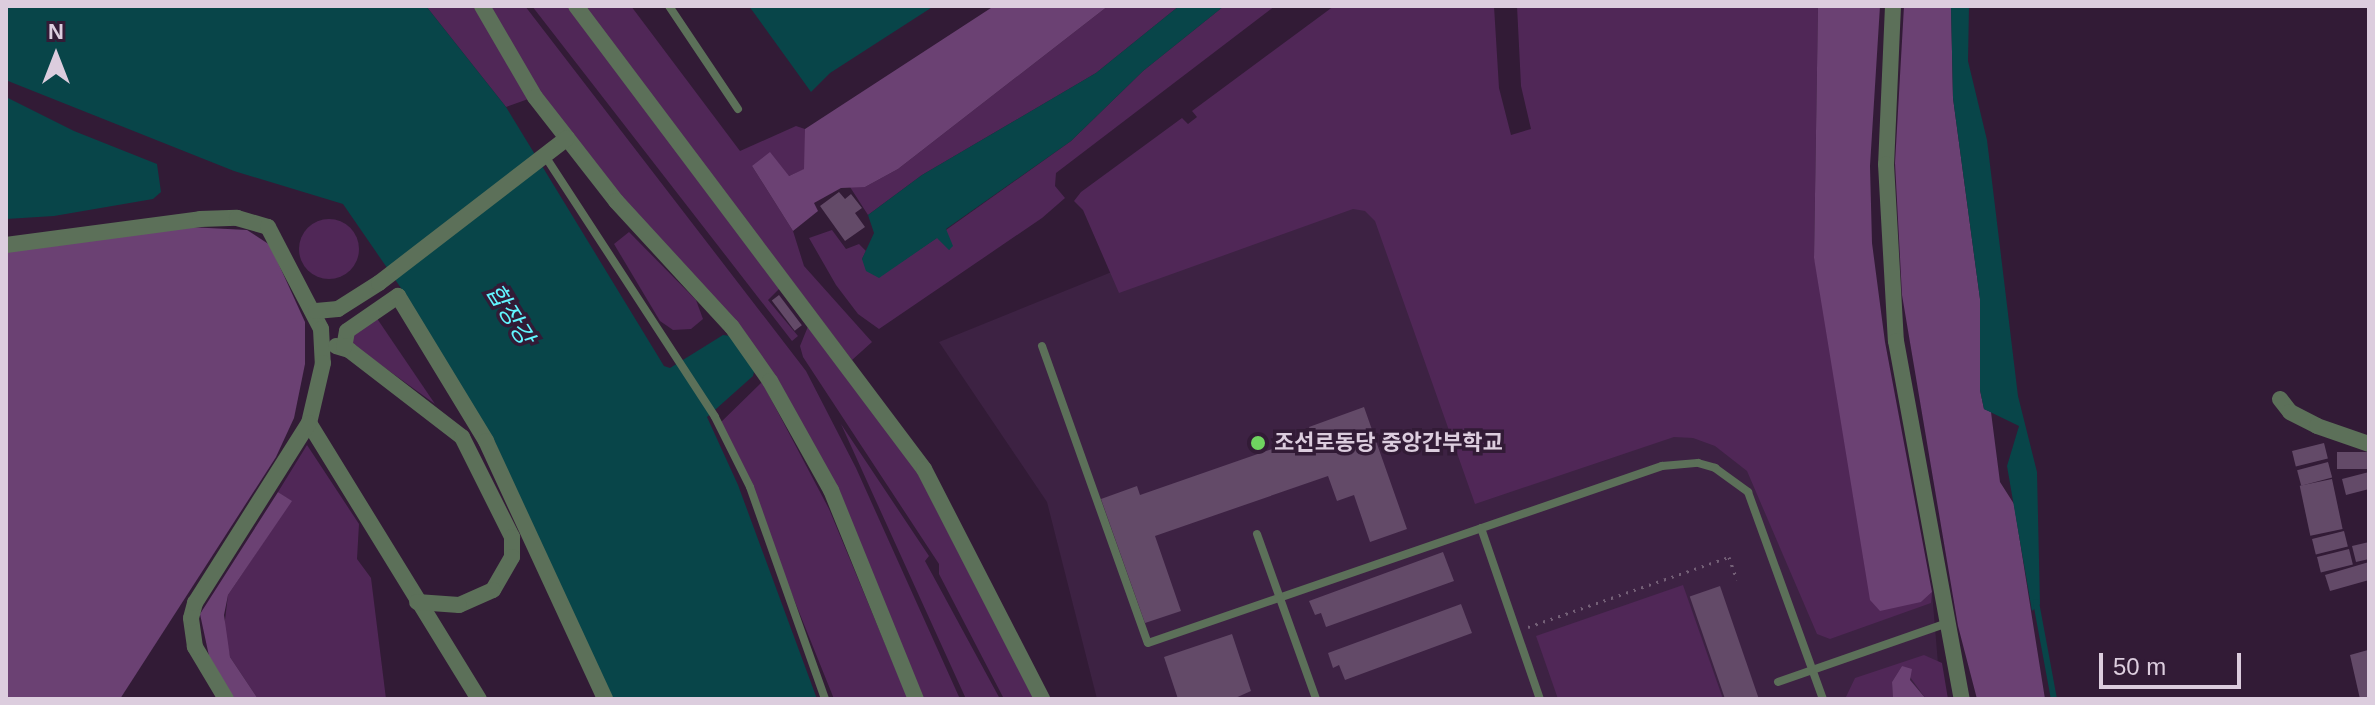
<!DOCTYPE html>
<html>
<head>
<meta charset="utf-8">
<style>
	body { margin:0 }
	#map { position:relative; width:2375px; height:705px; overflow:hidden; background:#321b36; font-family:Arial,"Noto Sans KR",sans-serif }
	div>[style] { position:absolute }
	.built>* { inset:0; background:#3d2243 }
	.green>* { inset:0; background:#502757 }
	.round { border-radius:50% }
	.forest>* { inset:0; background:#6b4173 }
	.water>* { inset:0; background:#084549 }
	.stream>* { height:6px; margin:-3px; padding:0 3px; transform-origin:3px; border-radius:3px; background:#084549 }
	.building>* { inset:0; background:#634a68; transform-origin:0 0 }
	.path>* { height:3px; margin-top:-1.5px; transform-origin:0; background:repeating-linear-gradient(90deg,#746077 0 2px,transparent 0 8px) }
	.lane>* { height:8px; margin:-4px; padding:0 4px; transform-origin:4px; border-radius:4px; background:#5c7059 }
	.street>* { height:16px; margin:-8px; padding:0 8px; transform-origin:8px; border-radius:8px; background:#5c7059 }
	.dots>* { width:22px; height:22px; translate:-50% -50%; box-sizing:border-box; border:4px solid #321b36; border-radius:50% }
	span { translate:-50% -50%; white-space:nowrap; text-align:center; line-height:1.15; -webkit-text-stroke:7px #321b36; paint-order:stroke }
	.poi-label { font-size:22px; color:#dccdde; font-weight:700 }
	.left { translate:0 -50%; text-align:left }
	.water-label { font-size:24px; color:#62f6ff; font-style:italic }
	.frame { position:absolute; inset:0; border:8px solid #dccdde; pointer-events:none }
	.north { position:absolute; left:16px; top:16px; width:80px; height:80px; -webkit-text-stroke:6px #321b36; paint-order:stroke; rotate:0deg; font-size:22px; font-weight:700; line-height:32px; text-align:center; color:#dccdde }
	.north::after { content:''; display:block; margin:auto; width:28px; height:36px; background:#dccdde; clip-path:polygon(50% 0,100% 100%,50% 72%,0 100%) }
	.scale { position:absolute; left:2099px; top:653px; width:142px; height:36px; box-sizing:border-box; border:4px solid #dccdde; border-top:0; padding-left:10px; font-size:24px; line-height:28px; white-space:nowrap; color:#dccdde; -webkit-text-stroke:6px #321b36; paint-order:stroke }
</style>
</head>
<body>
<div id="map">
	<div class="built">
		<div style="clip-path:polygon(1393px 177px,1671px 421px,1752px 456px,1831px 627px,1932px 592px,1941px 699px,1097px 699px,1047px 502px,939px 342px,1245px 218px)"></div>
	</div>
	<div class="green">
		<div style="clip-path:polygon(426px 6px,478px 6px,531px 98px,506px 107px)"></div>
		<div style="clip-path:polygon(487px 6px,525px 6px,806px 371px,856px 468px,960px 699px,923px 699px,802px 425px,535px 87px)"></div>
		<div style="clip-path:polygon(532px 6px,567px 6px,780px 288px,768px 300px,798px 336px,792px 341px)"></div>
		<div style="clip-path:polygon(583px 6px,631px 6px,740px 151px,796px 126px,805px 129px,805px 169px,789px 176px,752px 166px,793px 231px,804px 266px,872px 342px,852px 360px)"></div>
		<div style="clip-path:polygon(1108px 6px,1179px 6px,1096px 73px,922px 175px,868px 215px,850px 187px,865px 187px,898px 169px)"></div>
		<div style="clip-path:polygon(1224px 6px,1275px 6px,1056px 173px,1055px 186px,1065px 198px,1042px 218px,879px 329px,858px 314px,836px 285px,809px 238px,832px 230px,846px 249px,859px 244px,866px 251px,862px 259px,879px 277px,938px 237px,950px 250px,946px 230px,1071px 141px,1143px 71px)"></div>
		<div style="clip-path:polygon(1334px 6px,1494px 6px,1499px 88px,1511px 135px,1531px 129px,1521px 86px,1517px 6px,1818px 6px,1814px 258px,1921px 602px,1932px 592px,1931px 603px,1830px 639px,1817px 634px,1747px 471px,1715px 446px,1693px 438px,1674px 437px,1475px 504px,1375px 221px,1365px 211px,1353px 209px,1119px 293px,1083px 210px,1074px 201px,1081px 192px,1182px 118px,1188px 124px,1197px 117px,1192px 111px)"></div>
		<div class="round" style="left:299px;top:219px;width:60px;height:60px"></div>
		<div style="clip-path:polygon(629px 232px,696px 300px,703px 319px,691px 329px,673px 330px,660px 321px,614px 244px)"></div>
		<div style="clip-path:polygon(376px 317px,435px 404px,349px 342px,352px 332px)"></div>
		<div style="clip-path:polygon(809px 324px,916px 470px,1034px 699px,1004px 699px,939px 574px,939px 564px,803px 357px,800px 346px)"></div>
		<div style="clip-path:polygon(762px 382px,829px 509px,908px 699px,834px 699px,748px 485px,717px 426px)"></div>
		<div style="clip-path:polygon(841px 424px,929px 556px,925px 561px,1000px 699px,966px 699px)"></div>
		<div style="clip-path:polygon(307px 445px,359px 524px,357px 559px,371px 578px,386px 699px,258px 699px,230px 657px,224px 628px,228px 595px,291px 501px,278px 492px)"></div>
		<div style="clip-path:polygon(1683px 585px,1723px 699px,1558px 699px,1536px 636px)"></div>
		<div style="clip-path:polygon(1924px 655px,1942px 663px,1948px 699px,1926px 699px,1902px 666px,1892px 682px,1893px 699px,1845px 699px,1855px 678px)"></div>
	</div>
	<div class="forest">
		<div style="clip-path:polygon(994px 6px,1108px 6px,898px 169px,865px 187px,841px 188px,814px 203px,818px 211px,793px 231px,752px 166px,770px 152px,789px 176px,804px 169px,805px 129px)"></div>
		<div style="clip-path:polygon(1818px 6px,1880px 6px,1870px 166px,1872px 243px,1885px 342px,1932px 592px,1921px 602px,1880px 611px,1870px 600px,1814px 258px)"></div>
		<div style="clip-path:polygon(1904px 6px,1951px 6px,1953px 98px,1980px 299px,1980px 390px,1984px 409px,1991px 412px,2000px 482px,2014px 504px,2045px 699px,1977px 699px,1958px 626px,1902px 295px,1895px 163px)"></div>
		<div style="clip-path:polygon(189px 227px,247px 230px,270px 245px,305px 322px,305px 364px,294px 418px,276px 457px,120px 699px,6px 699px,6px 252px)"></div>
		<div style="clip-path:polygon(278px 492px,292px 501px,228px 595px,224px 615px,230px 657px,258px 699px,234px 699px,209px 656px,200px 614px)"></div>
		<div style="clip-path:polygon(1902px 666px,1912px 669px,1910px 680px,1926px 699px,1893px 699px,1892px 682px)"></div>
	</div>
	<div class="water">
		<div style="clip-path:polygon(6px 6px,426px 6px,506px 107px,664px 366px,670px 368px,723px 335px,732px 336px,755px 368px,753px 376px,707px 417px,738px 485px,817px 699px,610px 699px,494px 440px,403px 291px,343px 204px,234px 171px,8px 81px)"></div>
		<div style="clip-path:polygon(749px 6px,934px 6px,830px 73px,811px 92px)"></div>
		<div style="clip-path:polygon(1179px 6px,1224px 6px,1143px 71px,1071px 141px,946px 229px,953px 246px,949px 250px,937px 238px,879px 278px,866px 271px,862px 259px,874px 233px,868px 215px,922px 175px,1096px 73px)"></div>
		<div style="clip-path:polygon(1951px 6px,1969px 6px,1968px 61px,1987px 140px,2018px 396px,2037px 472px,2040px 604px,2032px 611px,2007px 466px,2019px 426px,1984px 409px,1980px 390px,1980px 299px,1953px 98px)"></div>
		<div style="clip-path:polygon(6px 97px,74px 131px,157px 164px,161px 192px,153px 199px,54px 216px,6px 219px)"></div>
	</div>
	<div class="stream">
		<div style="left:2036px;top:602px;width:99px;rotate:79.5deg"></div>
	</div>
	<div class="building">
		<div style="clip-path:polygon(839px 192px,845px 199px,851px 194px,862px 208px,855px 213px,865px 227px,845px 241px,820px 206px)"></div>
		<div style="left:779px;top:295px;width:38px;height:9px;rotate:53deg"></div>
		<div style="clip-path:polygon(1364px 407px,1407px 529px,1370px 542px,1354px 495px,1337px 501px,1328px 476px,1155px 536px,1181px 611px,1145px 623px,1101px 499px,1137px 486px,1140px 495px,1312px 435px,1309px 427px)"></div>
		<div style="left:2324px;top:443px;width:16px;height:33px;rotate:76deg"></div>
		<div style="left:2369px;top:452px;width:17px;height:32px;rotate:90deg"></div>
		<div style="left:2328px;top:462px;width:16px;height:32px;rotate:75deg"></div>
		<div style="clip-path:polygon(2369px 472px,2369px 489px,2346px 495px,2342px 479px)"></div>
		<div style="left:2332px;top:479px;width:51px;height:33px;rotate:78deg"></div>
		<div style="left:2344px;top:531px;width:16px;height:33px;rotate:76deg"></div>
		<div style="clip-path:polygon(2369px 542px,2369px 559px,2356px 562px,2352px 546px)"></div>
		<div style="left:2349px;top:549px;width:16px;height:33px;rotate:76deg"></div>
		<div style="clip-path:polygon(1443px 552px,1454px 581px,1326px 627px,1321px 613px,1315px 615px,1309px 601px)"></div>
		<div style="clip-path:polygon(2369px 562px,2369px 580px,2330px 591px,2325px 575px)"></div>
		<div style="left:1720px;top:586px;width:120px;height:32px;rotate:71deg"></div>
		<div style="clip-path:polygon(1461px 604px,1472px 633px,1345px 680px,1339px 665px,1333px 668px,1328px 653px)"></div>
		<div style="clip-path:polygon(1232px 634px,1251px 691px,1233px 699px,1178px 699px,1164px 657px)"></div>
		<div style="clip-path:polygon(2368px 650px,2369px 699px,2360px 699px,2350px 655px)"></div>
	</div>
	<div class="path">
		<div style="left:1528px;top:627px;width:213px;rotate:-19.2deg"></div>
		<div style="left:1729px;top:557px;width:24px;rotate:71deg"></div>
	</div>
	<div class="lane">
		<div style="left:669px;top:6px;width:124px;rotate:56.2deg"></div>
		<div style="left:545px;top:156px;width:311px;rotate:56.9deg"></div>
		<div style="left:715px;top:417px;width:78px;rotate:63.4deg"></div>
		<div style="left:750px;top:487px;width:225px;rotate:70.5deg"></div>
		<div style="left:1042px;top:346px;width:315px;rotate:70.4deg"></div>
		<div style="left:1148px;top:643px;width:544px;rotate:-19deg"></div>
		<div style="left:1662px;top:466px;width:36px;rotate:-5deg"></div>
		<div style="left:1698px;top:463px;width:18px;rotate:16deg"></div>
		<div style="left:1715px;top:468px;width:41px;rotate:36deg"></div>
		<div style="left:1748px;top:492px;width:220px;rotate:70.1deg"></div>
		<div style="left:1481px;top:528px;width:181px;rotate:71deg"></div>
		<div style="left:1257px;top:534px;width:175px;rotate:70.3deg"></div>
		<div style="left:1778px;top:682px;width:179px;rotate:-19.2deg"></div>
	</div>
	<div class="street">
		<div style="left:482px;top:6px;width:105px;rotate:59.8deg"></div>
		<div style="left:535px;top:97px;width:52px;rotate:52deg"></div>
		<div style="left:567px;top:138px;width:80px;rotate:52.1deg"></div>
		<div style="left:616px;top:201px;width:171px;rotate:47.4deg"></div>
		<div style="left:732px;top:327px;width:66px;rotate:54.9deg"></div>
		<div style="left:770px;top:381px;width:125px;rotate:60.8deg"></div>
		<div style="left:831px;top:490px;width:226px;rotate:67.9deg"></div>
		<div style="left:576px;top:6px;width:579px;rotate:53.07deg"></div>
		<div style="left:924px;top:469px;width:259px;rotate:62.8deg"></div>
		<div style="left:1893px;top:6px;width:158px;rotate:92.5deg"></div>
		<div style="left:1886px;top:164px;width:177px;rotate:86.8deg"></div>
		<div style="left:1896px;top:341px;width:364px;rotate:79.6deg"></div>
		<div style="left:6px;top:245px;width:196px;rotate:-7.6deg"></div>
		<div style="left:200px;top:219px;width:37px;rotate:-2deg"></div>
		<div style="left:237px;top:218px;width:32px;rotate:16deg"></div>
		<div style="left:268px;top:227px;width:115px;rotate:62.5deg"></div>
		<div style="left:321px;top:329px;width:34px;rotate:87deg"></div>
		<div style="left:323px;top:363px;width:62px;rotate:103.1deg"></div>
		<div style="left:309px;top:423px;width:324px;rotate:58.4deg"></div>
		<div style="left:316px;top:311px;width:22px;rotate:-5deg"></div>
		<div style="left:338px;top:309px;width:49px;rotate:-32.4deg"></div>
		<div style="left:379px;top:283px;width:237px;rotate:-37.6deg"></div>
		<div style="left:336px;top:346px;width:14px;rotate:17deg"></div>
		<div style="left:349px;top:350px;width:143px;rotate:37.6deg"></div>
		<div style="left:462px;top:437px;width:112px;rotate:63.4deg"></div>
		<div style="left:512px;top:537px;width:20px;rotate:90deg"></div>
		<div style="left:512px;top:557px;width:38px;rotate:120deg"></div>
		<div style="left:493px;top:590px;width:37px;rotate:156deg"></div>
		<div style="left:459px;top:605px;width:42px;rotate:-175.9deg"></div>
		<div style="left:344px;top:348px;width:17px;rotate:-80deg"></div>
		<div style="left:347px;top:331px;width:62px;rotate:-34.5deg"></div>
		<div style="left:398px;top:296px;width:170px;rotate:58.7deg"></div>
		<div style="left:486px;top:441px;width:284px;rotate:65.2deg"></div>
		<div style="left:2280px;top:399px;width:16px;rotate:52deg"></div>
		<div style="left:2290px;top:412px;width:30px;rotate:27deg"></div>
		<div style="left:2317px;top:426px;width:55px;rotate:19.1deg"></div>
		<div style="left:226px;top:699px;width:61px;rotate:-120.8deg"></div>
		<div style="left:195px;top:647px;width:29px;rotate:-98deg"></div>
		<div style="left:191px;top:618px;width:16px;rotate:-75deg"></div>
		<div style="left:195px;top:603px;width:213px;rotate:-57.7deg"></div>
	</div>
	<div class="dots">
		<div style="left:1258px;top:443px;background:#6fd360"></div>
	</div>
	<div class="poi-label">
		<span class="left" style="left:1274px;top:443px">조선로동당 중앙간부학교</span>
	</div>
	<div class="water-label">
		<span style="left:510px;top:314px;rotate:58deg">합장강</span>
	</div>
	<div class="frame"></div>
	<div class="north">N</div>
	<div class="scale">50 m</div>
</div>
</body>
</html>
